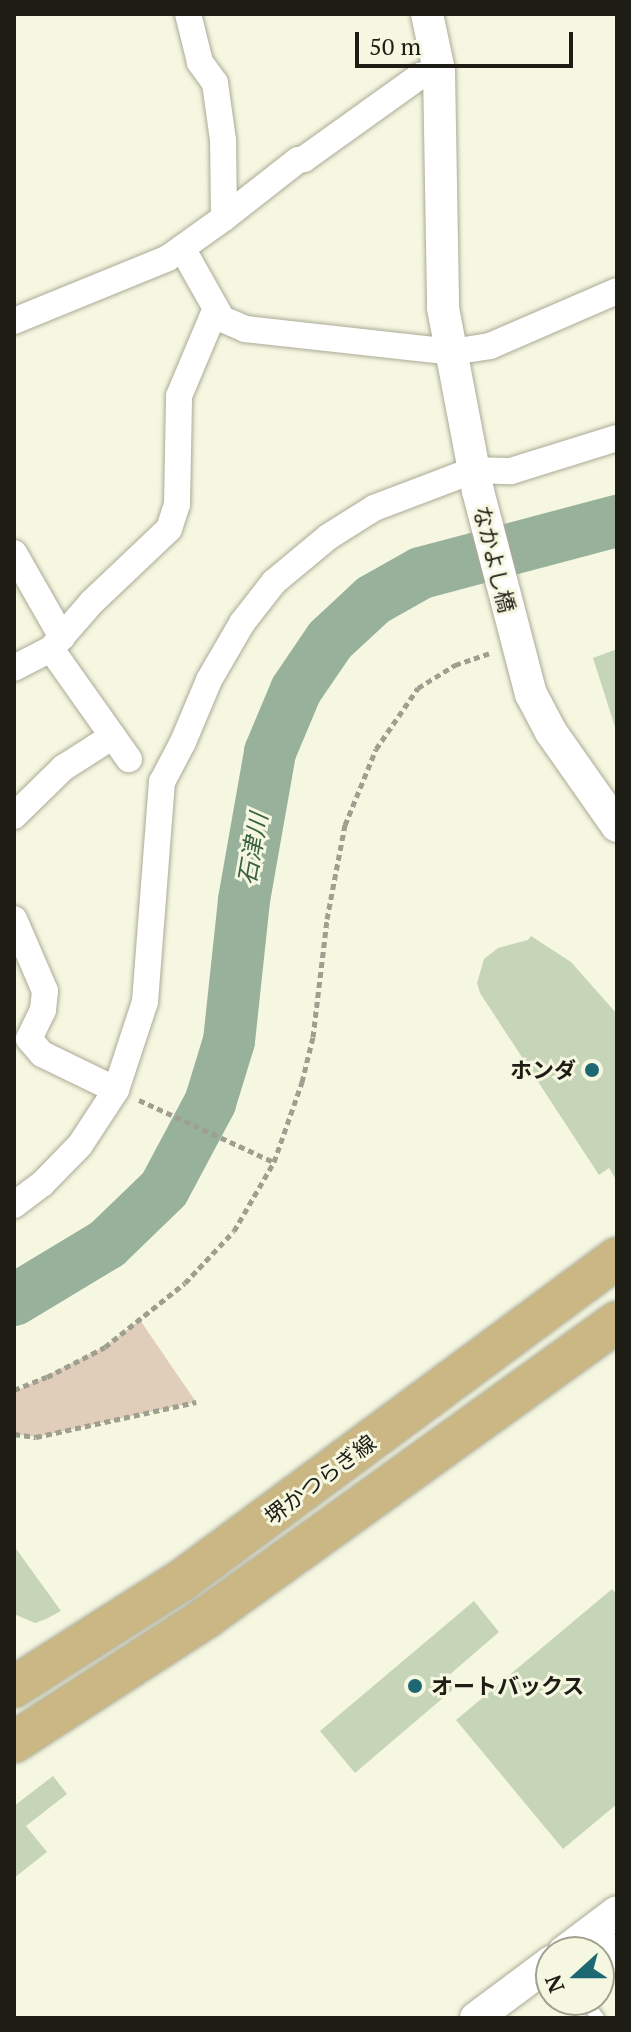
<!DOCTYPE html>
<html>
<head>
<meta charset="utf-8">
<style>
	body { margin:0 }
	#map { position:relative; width:631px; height:2032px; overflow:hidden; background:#f6f7e1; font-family:"PT Serif","Noto Sans JP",serif }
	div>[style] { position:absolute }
	.green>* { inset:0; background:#e1ceba }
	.river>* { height:52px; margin:-26px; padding:0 26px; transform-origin:26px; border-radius:26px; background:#98b19b }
	.building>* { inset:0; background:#c6d4b7 }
	.path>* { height:5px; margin-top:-2.5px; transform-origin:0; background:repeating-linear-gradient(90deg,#9e9f8f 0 6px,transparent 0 10px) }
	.roads { filter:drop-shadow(0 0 2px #aaaa96) drop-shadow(0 0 2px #aaaa96) }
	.service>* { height:12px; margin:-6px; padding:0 6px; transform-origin:6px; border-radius:6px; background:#fff }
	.minor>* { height:26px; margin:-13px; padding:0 13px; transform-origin:13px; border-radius:13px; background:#fff }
	.tertiary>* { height:32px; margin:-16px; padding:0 16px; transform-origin:16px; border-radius:16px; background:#fff }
	.primary>* { height:40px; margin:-20px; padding:0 20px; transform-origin:20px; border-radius:20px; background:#cab783 }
	.dots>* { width:22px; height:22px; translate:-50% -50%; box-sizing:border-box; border:4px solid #f6f7e1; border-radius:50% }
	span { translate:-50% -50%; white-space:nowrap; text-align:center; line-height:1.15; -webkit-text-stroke:6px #f6f7e1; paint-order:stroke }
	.street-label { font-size:22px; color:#1d1d15 }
	.poi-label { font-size:22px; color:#1d1d15; font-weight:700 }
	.right { translate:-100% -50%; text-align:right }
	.left { translate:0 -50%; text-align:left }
	.water-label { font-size:24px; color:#396240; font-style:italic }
	.frame { position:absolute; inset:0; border:16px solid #1d1d15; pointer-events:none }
	.north { position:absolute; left:535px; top:1936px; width:80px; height:80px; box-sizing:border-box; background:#f6f7e1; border:2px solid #9fa08f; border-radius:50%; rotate:249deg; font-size:22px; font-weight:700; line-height:32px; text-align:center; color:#1d1d15 }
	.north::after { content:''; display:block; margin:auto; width:28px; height:36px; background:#1d6872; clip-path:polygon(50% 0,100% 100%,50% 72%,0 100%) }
	.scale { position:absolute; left:355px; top:32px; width:218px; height:36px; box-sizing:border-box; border:4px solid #1d1d15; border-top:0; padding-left:10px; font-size:24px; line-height:28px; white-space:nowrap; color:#1d1d15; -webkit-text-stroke:6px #f6f7e1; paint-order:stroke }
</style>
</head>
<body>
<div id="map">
	<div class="green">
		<div style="clip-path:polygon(140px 1320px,196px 1402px,36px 1437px,14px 1434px,14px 1392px,104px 1347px)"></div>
	</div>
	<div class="river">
		<div style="left:14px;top:1300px;width:109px;rotate:-31.1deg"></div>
		<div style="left:107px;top:1244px;width:79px;rotate:-44deg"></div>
		<div style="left:164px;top:1189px;width:98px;rotate:-61.9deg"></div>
		<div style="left:210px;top:1103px;width:65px;rotate:-73deg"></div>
		<div style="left:229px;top:1041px;width:142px;rotate:-83.9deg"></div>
		<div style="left:244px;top:900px;width:150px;rotate:-80deg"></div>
		<div style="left:270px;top:752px;width:67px;rotate:-67.2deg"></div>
		<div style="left:296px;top:690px;width:60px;rotate:-55.8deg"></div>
		<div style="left:330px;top:640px;width:59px;rotate:-42.9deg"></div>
		<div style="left:373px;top:600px;width:55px;rotate:-29.4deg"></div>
		<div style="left:421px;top:573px;width:203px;rotate:-14.9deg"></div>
	</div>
	<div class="building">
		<div style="clip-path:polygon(617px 649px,617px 730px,616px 730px,593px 658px)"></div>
		<div style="clip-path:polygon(531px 936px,571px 962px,617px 1014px,617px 1181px,609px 1168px,599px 1175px,480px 993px,477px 983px,484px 959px,498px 948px,528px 940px)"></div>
		<div style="clip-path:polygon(14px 1546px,61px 1611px,46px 1619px,35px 1623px,14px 1614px)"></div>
		<div style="clip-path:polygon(612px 1589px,617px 1595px,617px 1804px,563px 1849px,456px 1720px)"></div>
		<div style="clip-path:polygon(474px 1601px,499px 1632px,448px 1676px,457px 1686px,355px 1773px,320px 1731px)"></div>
		<div style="clip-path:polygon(53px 1776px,67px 1794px,26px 1826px,47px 1852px,14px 1878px,14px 1806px)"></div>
	</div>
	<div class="path">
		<div style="left:139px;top:1100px;width:149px;rotate:24.7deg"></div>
		<div style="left:14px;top:1390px;width:35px;rotate:-22deg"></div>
		<div style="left:47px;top:1377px;width:65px;rotate:-27.3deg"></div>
		<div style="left:105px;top:1347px;width:102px;rotate:-38.7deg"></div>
		<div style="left:185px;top:1283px;width:71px;rotate:-46.7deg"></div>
		<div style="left:234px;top:1231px;width:80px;rotate:-59.9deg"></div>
		<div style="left:274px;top:1162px;width:85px;rotate:-70.7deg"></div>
		<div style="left:302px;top:1082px;width:46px;rotate:-76.3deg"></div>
		<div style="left:313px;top:1037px;width:119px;rotate:-83.2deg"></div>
		<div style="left:327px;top:919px;width:96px;rotate:-79.2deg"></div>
		<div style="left:345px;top:825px;width:82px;rotate:-67.8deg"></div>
		<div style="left:376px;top:749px;width:74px;rotate:-55.5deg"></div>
		<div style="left:418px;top:688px;width:44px;rotate:-31.9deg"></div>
		<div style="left:455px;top:665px;width:36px;rotate:-19deg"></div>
		<div style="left:14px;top:1434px;width:22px;rotate:8deg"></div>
		<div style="left:36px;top:1437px;width:164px;rotate:-12.3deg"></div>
	</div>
	<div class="roads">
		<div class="service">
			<div style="left:584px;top:2000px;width:23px;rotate:52deg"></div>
		</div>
		<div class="minor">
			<div style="left:224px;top:218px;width:94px;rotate:-38.1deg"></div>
			<div style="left:298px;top:160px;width:6px;rotate:-9deg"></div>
			<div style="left:304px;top:159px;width:143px;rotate:-35.6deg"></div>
			<div style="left:420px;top:76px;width:20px;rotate:-18deg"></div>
			<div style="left:182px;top:248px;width:81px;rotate:60.6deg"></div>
			<div style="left:222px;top:319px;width:25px;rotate:23deg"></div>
			<div style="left:245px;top:329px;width:208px;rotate:6.3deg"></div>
			<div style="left:452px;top:352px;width:38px;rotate:-9deg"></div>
			<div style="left:490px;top:346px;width:138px;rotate:-23.4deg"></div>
			<div style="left:14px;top:321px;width:166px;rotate:-22.2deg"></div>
			<div style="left:168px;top:258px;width:69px;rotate:-35.5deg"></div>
			<div style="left:224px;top:218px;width:78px;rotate:-90.7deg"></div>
			<div style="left:223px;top:140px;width:58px;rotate:-98deg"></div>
			<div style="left:215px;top:83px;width:26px;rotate:-126deg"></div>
			<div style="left:200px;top:62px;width:49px;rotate:-104deg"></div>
			<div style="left:14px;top:553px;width:97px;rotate:60.3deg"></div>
			<div style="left:51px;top:649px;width:135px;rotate:54.7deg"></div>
			<div style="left:14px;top:668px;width:42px;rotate:-27.2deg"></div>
			<div style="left:51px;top:649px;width:62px;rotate:-48.9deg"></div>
			<div style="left:92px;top:602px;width:106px;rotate:-43.5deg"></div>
			<div style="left:169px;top:529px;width:26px;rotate:-72deg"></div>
			<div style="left:177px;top:504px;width:108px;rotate:-88.9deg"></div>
			<div style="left:179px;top:396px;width:95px;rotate:-67.2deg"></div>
			<div style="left:14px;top:816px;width:69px;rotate:-44.4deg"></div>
			<div style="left:63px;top:768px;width:59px;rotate:-32.6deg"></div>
			<div style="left:14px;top:919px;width:78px;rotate:66.7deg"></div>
			<div style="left:45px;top:991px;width:19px;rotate:96deg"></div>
			<div style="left:43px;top:1010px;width:32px;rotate:116deg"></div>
			<div style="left:29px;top:1039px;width:20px;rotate:49deg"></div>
			<div style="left:42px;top:1054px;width:82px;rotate:25.9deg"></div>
			<div style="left:14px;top:1205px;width:35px;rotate:-37deg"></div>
			<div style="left:42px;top:1184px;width:54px;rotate:-45.7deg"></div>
			<div style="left:80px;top:1145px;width:66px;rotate:-56.8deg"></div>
			<div style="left:116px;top:1090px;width:93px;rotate:-71.8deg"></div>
			<div style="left:145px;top:1002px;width:221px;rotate:-85.6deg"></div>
			<div style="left:162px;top:782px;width:45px;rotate:-62.3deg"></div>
			<div style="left:183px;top:742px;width:67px;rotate:-67.2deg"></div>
			<div style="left:209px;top:680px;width:66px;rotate:-59.9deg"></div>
			<div style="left:242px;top:623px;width:52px;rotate:-52deg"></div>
			<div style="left:274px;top:582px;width:70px;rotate:-39.8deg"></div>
			<div style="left:328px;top:537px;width:54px;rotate:-32.2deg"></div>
			<div style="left:374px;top:508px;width:107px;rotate:-20.8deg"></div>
			<div style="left:474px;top:470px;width:37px;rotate:2deg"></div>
			<div style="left:511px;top:471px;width:111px;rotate:-17.3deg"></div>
			<div style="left:594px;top:1929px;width:38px;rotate:53deg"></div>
		</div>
		<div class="tertiary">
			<div style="left:427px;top:14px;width:57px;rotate:77.9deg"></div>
			<div style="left:439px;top:70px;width:238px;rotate:89deg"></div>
			<div style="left:443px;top:308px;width:186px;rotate:79.2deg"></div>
			<div style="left:478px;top:491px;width:210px;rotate:75.4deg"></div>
			<div style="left:531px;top:694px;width:43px;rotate:62.2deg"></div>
			<div style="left:551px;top:732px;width:115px;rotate:54.9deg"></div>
			<div style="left:564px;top:1952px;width:66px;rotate:-37deg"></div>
			<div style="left:476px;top:2018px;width:94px;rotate:-36.7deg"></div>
		</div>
		<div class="primary">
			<div style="left:14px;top:1687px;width:199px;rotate:-32.5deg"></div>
			<div style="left:182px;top:1580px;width:541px;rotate:-36.51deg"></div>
			<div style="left:14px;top:1742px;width:230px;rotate:-32.9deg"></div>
			<div style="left:207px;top:1617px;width:505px;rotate:-35.74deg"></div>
		</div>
	</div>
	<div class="dots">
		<div style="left:592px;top:1070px;background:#1d6872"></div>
		<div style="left:415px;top:1686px;background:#1d6872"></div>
	</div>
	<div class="street-label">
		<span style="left:495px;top:559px;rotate:76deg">なかよし橋</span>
		<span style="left:320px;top:1479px;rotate:-37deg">堺かつらぎ線</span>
	</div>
	<div class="poi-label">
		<span class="right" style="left:576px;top:1070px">ホンダ</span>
		<span class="left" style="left:431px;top:1686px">オートバックス</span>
	</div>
	<div class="water-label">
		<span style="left:253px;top:849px;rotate:-80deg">石津川</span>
	</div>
	<div class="frame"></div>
	<div class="north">N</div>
	<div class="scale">50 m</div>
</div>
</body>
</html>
